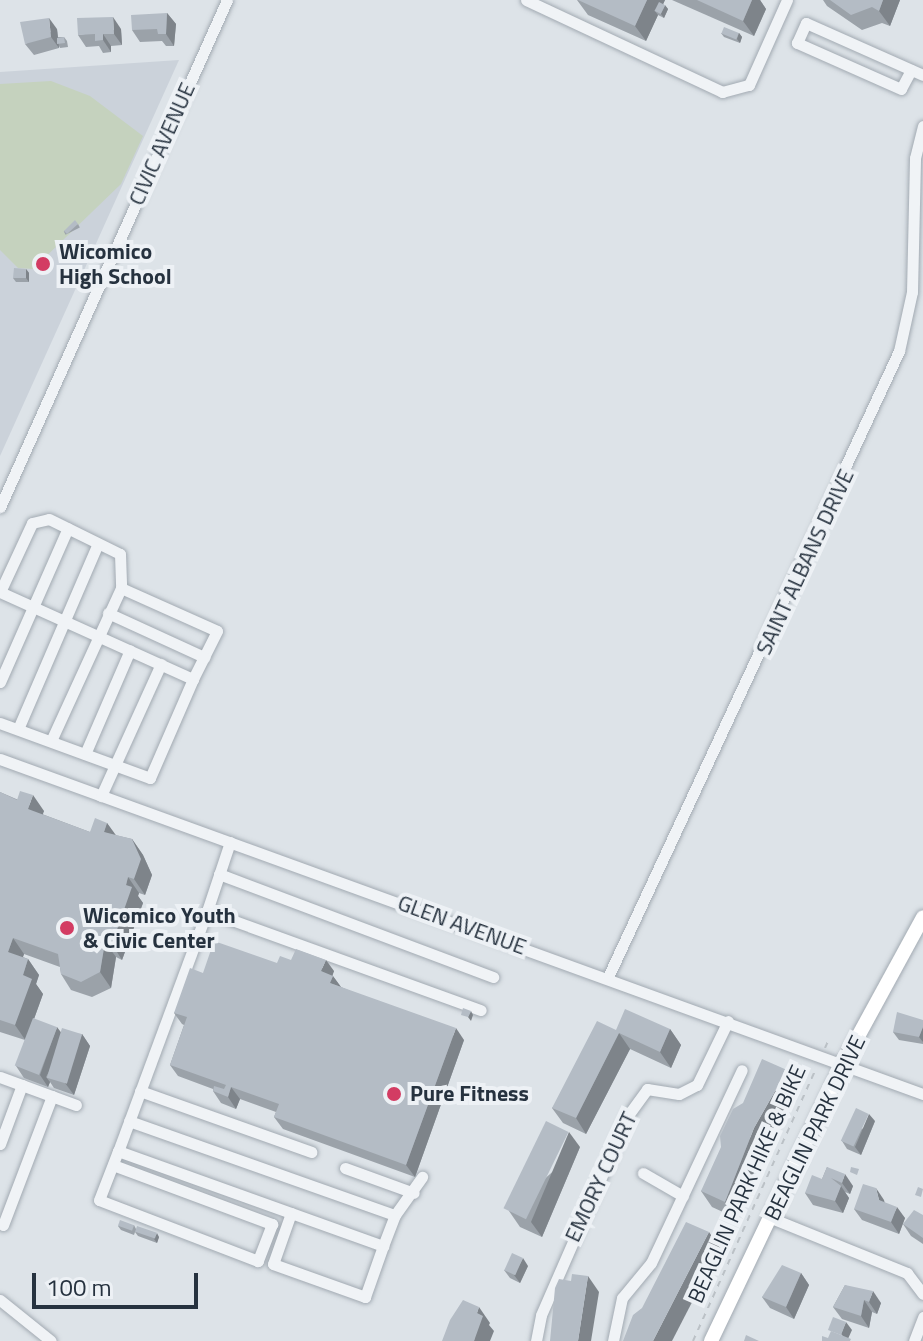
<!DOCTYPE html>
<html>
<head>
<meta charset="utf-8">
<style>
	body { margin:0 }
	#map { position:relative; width:923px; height:1341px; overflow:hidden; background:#dde3e8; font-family:"Titillium Web",sans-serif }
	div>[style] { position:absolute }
	.built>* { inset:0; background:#cbd2da }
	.green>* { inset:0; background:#c5d2be }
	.path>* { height:2px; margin-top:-1px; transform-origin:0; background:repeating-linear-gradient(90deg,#bbc1c6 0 6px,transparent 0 12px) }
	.roads { filter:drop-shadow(0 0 2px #a2aab2) drop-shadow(0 0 2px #a2aab2) }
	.minor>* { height:11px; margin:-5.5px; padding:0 5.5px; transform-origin:5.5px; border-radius:5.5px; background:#f0f3f6 }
	.major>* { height:14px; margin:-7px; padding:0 7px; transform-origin:7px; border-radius:7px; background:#fff }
	.wall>* { inset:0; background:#9ba2a9; transform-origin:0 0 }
	.shaded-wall>* { inset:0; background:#7e848a }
	.building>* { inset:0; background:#b4bcc5; transform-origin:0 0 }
	.dots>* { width:22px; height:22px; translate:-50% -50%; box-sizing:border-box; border:4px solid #edf1f5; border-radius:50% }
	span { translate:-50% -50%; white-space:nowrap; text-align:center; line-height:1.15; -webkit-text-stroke:8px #edf1f5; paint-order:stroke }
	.street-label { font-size:22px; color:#26323f }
	.poi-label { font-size:22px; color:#26323f; font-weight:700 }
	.left { translate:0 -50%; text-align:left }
	.scale { position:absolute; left:32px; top:1273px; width:166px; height:36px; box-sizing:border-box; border:4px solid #26323f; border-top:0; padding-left:10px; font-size:24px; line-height:28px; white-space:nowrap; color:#26323f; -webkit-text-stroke:6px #edf1f5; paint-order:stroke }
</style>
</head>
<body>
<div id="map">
	<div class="built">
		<div style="clip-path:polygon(179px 60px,0 456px,0 72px)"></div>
	</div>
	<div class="green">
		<div style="clip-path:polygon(51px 81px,90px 96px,143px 136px,121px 184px,33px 269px,18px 268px,0 250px,0 84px)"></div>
	</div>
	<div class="path">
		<div style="left:825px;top:1048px;width:10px;rotate:-66deg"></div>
		<div style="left:693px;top:1341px;width:299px;rotate:-65.7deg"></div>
	</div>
	<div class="roads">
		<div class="minor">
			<div style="left:526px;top:0;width:217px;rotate:25.1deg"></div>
			<div style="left:722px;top:92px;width:28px;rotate:-15deg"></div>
			<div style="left:749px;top:85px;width:93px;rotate:-65.9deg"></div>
			<div style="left:911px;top:70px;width:21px;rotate:118deg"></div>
			<div style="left:901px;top:89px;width:114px;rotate:-156.1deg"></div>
			<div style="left:797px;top:43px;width:22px;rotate:-66deg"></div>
			<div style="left:806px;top:23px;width:128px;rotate:24deg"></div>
			<div style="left:0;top:507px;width:555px;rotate:-65.88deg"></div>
			<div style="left:121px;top:588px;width:105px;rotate:24.1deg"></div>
			<div style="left:217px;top:631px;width:54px;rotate:116.6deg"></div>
			<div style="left:0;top:592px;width:212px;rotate:24.3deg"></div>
			<div style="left:193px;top:679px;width:108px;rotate:113.5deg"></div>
			<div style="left:150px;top:778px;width:160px;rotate:-159.9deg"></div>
			<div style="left:0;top:592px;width:76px;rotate:-65.1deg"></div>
			<div style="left:32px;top:523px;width:17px;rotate:-13deg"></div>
			<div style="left:49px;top:519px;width:79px;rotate:26.2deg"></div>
			<div style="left:120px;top:554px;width:34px;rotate:88deg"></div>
			<div style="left:121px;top:588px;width:168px;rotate:114.6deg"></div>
			<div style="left:108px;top:613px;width:106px;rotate:24.6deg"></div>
			<div style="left:0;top:682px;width:168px;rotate:-66.2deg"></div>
			<div style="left:18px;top:729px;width:202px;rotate:-66.7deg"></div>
			<div style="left:85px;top:754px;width:113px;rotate:-66.6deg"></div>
			<div style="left:0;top:759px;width:982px;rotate:19.95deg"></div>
			<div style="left:101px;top:796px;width:145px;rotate:-65.6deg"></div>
			<div style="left:230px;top:842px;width:73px;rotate:108.4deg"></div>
			<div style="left:207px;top:911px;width:291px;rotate:19.9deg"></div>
			<div style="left:219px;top:874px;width:293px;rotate:20.6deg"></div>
			<div style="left:207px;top:911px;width:256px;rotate:110.3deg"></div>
			<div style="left:118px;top:1151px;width:282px;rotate:19.7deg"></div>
			<div style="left:383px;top:1246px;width:33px;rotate:-69deg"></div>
			<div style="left:395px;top:1215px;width:47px;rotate:-54.6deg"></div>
			<div style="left:608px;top:977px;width:690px;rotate:-65.07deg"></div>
			<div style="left:899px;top:351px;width:60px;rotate:-77.6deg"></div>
			<div style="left:912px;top:292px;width:134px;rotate:-88.7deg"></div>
			<div style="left:915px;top:158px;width:33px;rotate:-76deg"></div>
			<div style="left:0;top:1077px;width:81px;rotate:20.2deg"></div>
			<div style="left:140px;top:1091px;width:182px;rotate:19.6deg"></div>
			<div style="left:129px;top:1121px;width:282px;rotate:19.5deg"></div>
			<div style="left:0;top:1144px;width:63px;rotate:-69.6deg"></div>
			<div style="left:113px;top:1165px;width:170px;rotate:20.4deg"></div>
			<div style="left:272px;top:1224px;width:40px;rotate:111deg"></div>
			<div style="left:258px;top:1261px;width:170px;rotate:-159deg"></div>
			<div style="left:99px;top:1200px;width:53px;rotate:-68.8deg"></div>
			<div style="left:345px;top:1168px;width:73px;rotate:19.9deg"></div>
			<div style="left:643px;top:1173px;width:46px;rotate:29.9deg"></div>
			<div style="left:291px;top:1213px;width:54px;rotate:109.4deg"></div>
			<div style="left:273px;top:1264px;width:98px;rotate:19.7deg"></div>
			<div style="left:365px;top:1297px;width:54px;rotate:-70.6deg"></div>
			<div style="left:771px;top:1218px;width:147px;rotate:22deg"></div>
			<div style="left:907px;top:1273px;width:26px;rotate:53deg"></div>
			<div style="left:3px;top:1225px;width:138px;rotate:-69.2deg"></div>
			<div style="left:0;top:1300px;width:65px;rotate:38.8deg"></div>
			<div style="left:536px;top:1341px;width:26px;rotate:-79deg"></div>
			<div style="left:541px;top:1315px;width:219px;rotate:-66.4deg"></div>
			<div style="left:629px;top:1114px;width:31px;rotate:-54deg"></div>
			<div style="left:647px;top:1089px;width:32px;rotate:9deg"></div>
			<div style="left:679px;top:1094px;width:20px;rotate:-27deg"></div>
			<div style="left:697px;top:1085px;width:71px;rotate:-64.2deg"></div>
			<div style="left:613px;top:1341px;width:44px;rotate:-78.2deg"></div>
			<div style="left:622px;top:1298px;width:45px;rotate:-50.4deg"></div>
			<div style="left:651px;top:1263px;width:213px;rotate:-64.8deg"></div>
			<div style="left:914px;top:1341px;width:26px;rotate:-69deg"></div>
		</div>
		<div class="major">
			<div style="left:711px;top:1341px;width:307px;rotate:-64.5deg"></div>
			<div style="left:843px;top:1064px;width:167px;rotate:-61.4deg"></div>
		</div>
	</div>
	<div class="wall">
		<div style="clip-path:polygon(577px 0,665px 0,663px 4px,668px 9px,664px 18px,658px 15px,646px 41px,588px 15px)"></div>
		<div style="clip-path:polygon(672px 0,760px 0,766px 9px,754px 36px)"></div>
		<div style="clip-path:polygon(823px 0,900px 0,890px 26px,882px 23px,862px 30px,827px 6px)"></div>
		<div style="clip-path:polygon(167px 13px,176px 24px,174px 46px,166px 46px,162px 41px,140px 42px,132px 30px)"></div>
		<div style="clip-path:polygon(57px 29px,58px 37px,64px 37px,67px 41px,68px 47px,60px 48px,59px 46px,59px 48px,34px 55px,25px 44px)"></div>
		<div style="clip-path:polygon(121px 29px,122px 45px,111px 46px,111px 52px,103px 53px,99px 46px,86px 47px,78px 35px)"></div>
		<div style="clip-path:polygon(721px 33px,739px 33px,742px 37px,740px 43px,724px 37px)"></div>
		<div style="left:78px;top:224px;width:4px;height:16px;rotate:63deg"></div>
		<div style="clip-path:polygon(26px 269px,29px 273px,29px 282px,16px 282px,13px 278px)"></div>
		<div style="clip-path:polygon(0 792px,44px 811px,42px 814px,90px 832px,107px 823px,115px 835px,132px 839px,143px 855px,152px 875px,145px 895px,139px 893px,138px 896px,143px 903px,122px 960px,116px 957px,111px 988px,92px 997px,71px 990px,61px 974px,60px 967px,24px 954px,23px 957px,28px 959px,39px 975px,36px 984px,43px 994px,34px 1019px,61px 1033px,82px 1034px,90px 1046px,74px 1095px,54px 1088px,50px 1082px,48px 1087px,24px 1078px,16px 1066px,25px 1040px,0 1032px)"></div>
		<div style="clip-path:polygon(291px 960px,334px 971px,332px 975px,341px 987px,464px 1040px,415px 1177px,283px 1129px,274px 1117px,276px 1112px,240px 1099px,236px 1109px,221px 1103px,213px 1091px,213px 1089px,178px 1076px,170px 1065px,184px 1025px,182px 1024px,174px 1013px,203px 973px,277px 963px)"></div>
		<div style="clip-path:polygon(923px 1020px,923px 1044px,899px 1040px,893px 1032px)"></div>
		<div style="clip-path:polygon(670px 1029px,681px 1045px,671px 1068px,630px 1049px,586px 1134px,563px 1123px,552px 1108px,616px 1030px)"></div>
		<div style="clip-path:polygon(798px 1086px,765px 1144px,736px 1218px,712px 1207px,701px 1191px)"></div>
		<div style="clip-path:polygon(875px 1121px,861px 1155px,847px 1149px,842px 1141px)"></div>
		<div style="clip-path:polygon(580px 1147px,542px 1237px,520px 1227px,509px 1211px)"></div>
		<div style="clip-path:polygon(827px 1167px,853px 1186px,850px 1194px,845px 1192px,849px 1198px,843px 1213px,813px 1205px,805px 1193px,822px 1179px)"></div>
		<div style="clip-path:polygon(884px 1200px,884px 1202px,905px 1218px,899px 1234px,862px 1220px,854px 1209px)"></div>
		<div style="clip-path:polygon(923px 1215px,923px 1244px,911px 1236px,903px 1224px)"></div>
		<div style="clip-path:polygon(134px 1225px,136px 1229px,159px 1237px,157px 1243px,138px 1236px,135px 1232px,134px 1235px,121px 1230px,118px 1226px)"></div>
		<div style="clip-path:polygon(528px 1266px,520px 1283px,510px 1278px,504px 1270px)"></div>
		<div style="clip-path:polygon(801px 1273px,809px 1285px,794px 1319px,770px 1308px,762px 1297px)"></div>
		<div style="clip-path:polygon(845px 1285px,881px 1303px,877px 1314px,872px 1312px,869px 1328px,842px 1319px,833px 1307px)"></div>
	</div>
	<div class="shaded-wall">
		<div style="clip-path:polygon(647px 0,665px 0,659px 13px,655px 11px,658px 15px,646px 41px,635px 26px)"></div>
		<div style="clip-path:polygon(752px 0,760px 0,766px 9px,754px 36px,743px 21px)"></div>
		<div style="clip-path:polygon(883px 0,900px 0,890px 26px,879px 11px)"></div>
		<div style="clip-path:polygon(665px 5px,668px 9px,664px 18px,661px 14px)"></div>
		<div style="clip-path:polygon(167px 13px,176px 24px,174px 46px,166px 34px)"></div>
		<div style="clip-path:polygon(113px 17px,121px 29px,122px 45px,114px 34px)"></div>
		<div style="clip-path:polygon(49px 18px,57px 29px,59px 48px,51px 37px)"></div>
		<div style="clip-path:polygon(739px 33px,742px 37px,740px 43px,737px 39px)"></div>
		<div style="clip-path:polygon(103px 34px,111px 46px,111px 52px,103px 40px)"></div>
		<div style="clip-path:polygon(26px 269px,29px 273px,29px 282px,26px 278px)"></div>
		<div style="clip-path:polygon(33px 795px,44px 811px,39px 825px,28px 809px)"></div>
		<div style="clip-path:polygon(107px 823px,118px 838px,104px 832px)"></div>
		<div style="clip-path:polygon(132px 839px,143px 855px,152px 875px,145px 895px,134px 879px)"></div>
		<div style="clip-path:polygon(128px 877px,139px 893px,138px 896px,143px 903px,122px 960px,112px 944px)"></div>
		<div style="clip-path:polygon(13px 938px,24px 954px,19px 967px,8px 952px)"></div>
		<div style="clip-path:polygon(105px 942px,116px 957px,111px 988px,100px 972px)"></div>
		<div style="clip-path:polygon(28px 959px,39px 975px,36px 984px,43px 994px,26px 1041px,15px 1025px,23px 975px)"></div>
		<div style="clip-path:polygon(326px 960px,334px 971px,330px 983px,321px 971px)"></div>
		<div style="clip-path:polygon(333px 976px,341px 987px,330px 983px)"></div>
		<div style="clip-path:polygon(471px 1011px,473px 1015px,471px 1021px,468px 1017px)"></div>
		<div style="clip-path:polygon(57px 1027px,66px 1039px,46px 1077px,50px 1082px,48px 1087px,40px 1075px)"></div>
		<div style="clip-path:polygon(923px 1027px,923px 1042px,919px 1037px)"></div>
		<div style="clip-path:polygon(456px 1028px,464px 1040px,415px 1177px,406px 1165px)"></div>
		<div style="clip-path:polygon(670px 1029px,681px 1045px,671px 1068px,660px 1052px)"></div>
		<div style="clip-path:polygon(619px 1033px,630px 1049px,586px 1134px,576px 1118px)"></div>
		<div style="clip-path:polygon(82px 1034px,90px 1046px,74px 1095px,65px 1083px)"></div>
		<div style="clip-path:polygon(787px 1070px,798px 1086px,765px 1144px,736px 1218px,725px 1202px,754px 1128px)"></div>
		<div style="clip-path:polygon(231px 1087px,240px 1099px,236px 1109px,228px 1097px)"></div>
		<div style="clip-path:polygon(869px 1114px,875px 1121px,861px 1155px,855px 1147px)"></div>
		<div style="clip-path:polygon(569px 1132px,580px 1147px,542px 1237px,531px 1222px)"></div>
		<div style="clip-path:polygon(845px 1174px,853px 1186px,850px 1194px,842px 1183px)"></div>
		<div style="clip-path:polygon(841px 1186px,849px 1198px,843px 1213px,835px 1201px)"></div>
		<div style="clip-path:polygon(876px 1188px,884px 1200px,887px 1212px,879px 1200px)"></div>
		<div style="clip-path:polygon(897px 1207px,905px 1218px,899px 1234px,891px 1222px)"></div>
		<div style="clip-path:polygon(709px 1232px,720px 1248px,672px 1341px,653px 1341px)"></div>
		<div style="clip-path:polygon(157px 1233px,159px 1237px,157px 1243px,154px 1239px)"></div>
		<div style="clip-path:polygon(523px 1258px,528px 1266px,520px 1283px,514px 1275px)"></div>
		<div style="clip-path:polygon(801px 1273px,809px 1285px,794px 1319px,786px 1307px)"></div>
		<div style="clip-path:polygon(588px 1276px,599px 1292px,591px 1341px,578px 1341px)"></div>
		<div style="clip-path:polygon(873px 1291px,881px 1303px,877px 1314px,869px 1302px)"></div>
		<div style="clip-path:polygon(864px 1300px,872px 1312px,869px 1328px,861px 1316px)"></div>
		<div style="clip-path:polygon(479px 1307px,490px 1323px,489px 1325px,494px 1331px,490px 1341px,474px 1341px,477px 1313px)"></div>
		<div style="clip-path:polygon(846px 1322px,852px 1330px,847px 1341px,841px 1334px)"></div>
	</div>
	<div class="building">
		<div style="clip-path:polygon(578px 0,647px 0,635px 26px)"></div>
		<div style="clip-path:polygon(697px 0,752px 0,743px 21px)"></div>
		<div style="clip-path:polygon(830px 0,883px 0,879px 11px,872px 7px,851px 15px)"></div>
		<div style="left:659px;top:2px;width:7px;height:10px;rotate:27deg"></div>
		<div style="clip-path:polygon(167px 13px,166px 34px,158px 34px,157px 29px,132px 30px,131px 15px)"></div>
		<div style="clip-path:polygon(113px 17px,114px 34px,103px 34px,103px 40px,95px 41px,95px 34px,78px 35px,77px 18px)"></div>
		<div style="clip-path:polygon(49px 18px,51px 37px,25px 44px,20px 22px)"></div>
		<div style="left:724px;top:27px;width:16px;height:7px;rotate:22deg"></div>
		<div style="clip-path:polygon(64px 37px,65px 43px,57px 44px,57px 38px)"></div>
		<div style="clip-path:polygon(75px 220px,78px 224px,67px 234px,64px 231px)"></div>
		<div style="clip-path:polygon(14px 268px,26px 269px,26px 278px,13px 278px)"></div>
		<div style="clip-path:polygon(20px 791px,33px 795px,28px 809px,90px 832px,95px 818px,107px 823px,104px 832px,132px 839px,141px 859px,134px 879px,128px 877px,126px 885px,132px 887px,112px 944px,105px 942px,100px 972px,81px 982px,61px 974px,58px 954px,13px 938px,8px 952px,28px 959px,23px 975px,32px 979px,15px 1025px,0 1020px,0 792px,17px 800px)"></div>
		<div style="clip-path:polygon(214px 941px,277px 963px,280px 956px,291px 960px,296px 949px,326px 960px,321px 971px,333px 976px,330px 983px,456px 1028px,406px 1165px,274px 1117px,279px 1104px,231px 1087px,228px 1097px,213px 1091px,214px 1086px,224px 1089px,226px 1085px,170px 1065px,187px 1017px,174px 1013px,190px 968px,203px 973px)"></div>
		<div style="clip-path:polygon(463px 1008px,471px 1011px,468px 1017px,461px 1015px)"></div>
		<div style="clip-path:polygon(625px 1009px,670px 1029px,660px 1052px,619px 1033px,576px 1118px,552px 1108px,597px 1021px,616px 1030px)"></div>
		<div style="clip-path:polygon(897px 1012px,923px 1020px,923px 1027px,919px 1037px,893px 1032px)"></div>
		<div style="left:33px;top:1018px;width:26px;height:51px;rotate:21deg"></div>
		<div style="left:62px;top:1028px;width:21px;height:52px;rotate:17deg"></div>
		<div style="clip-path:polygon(762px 1059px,787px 1070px,754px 1128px,725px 1202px,701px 1191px,721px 1147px,720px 1136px,733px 1109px,743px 1103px)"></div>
		<div style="left:856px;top:1108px;width:14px;height:36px;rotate:25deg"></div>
		<div style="left:546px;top:1121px;width:25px;height:97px;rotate:26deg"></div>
		<div style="clip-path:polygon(827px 1167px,845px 1174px,842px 1183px,831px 1178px,841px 1186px,835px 1201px,805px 1193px,812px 1175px,822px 1179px)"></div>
		<div style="clip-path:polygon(851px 1167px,859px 1169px,857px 1175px,850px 1172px)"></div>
		<div style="clip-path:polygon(863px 1184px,876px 1188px,879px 1200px,897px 1207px,891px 1222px,854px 1209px)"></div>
		<div style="clip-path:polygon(918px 1187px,923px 1189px,921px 1197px,915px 1195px)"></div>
		<div style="clip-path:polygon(914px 1210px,923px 1215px,923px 1238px,903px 1224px)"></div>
		<div style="left:120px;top:1220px;width:15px;height:6px;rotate:20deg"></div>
		<div style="clip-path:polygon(686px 1222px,709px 1232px,653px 1341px,623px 1341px,633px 1315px,642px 1308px)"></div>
		<div style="left:137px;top:1226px;width:21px;height:6px;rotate:19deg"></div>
		<div style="left:512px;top:1253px;width:12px;height:19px;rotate:24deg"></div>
		<div style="clip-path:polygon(782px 1265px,801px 1273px,786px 1307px,762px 1297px)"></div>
		<div style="clip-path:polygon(572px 1274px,588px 1276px,578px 1341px,550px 1341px,555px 1288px,559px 1279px,571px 1281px)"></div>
		<div style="clip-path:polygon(845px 1285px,873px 1291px,869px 1302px,864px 1300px,861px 1316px,833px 1307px)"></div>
		<div style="clip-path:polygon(463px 1300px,479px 1307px,477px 1313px,483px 1316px,474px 1341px,442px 1341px,450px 1320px)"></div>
		<div style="left:833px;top:1317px;width:14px;height:14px;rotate:21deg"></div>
		<div style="clip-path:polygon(831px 1331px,851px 1339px,850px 1341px,822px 1341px,822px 1336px,828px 1338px)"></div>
		<div style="clip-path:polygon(746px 1335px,759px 1341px,744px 1341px)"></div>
	</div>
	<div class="dots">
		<div style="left:43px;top:264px;background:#d33c63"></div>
		<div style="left:67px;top:928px;background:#d33c63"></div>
		<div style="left:394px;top:1094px;background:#d33c63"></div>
	</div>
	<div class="street-label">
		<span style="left:162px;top:144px;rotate:-66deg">CIVIC AVENUE</span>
		<span style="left:805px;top:562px;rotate:-65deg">SAINT ALBANS DRIVE</span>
		<span style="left:462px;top:925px;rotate:20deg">GLEN AVENUE</span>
		<span style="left:815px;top:1128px;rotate:-64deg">BEAGLIN PARK DRIVE</span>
		<span style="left:601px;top:1177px;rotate:-65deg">EMORY COURT</span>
		<span style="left:747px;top:1184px;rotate:-66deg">BEAGLIN PARK HIKE &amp; BIKE</span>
	</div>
	<div class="poi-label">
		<span class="left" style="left:59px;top:264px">Wicomico<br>High School</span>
		<span class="left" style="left:83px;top:928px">Wicomico Youth<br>&amp; Civic Center</span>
		<span class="left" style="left:410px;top:1094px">Pure Fitness</span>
	</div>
	<div class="scale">100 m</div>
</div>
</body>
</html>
